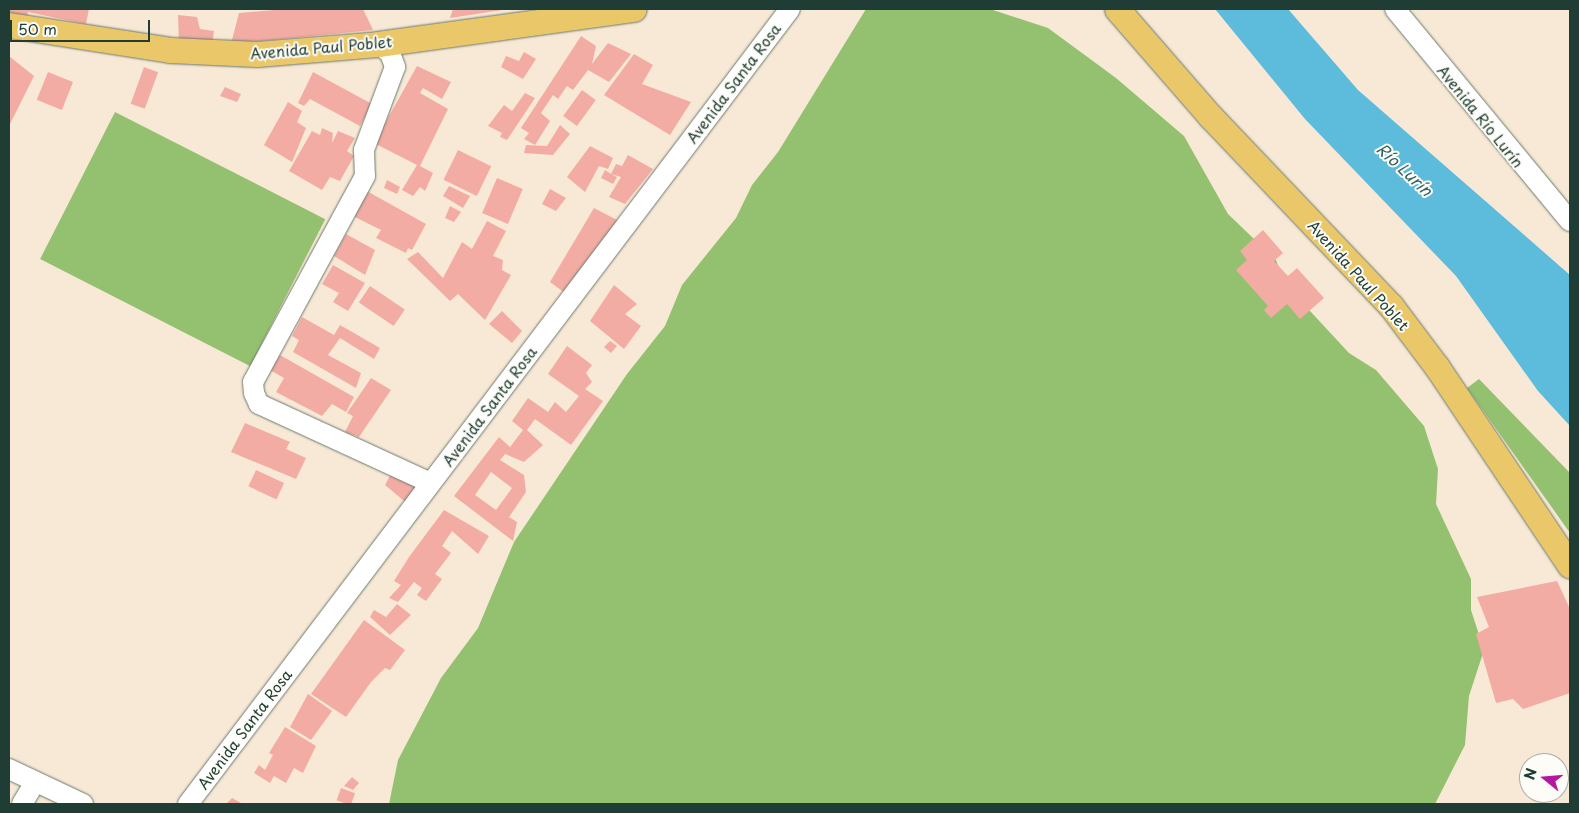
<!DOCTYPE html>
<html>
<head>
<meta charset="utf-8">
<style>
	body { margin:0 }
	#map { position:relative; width:1579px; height:813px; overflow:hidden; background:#f8e9d6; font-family:"Playpen Sans",sans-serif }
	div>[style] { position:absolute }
	.green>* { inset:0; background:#94c170; transform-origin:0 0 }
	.water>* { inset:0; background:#5dbbdc }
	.building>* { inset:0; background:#f2aca3; transform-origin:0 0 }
	.roads { filter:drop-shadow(0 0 1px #6b796d) drop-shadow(0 0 1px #6b796d) }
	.minor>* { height:20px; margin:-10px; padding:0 10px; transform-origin:10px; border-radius:10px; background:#fff }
	.major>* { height:25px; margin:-12.5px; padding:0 12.5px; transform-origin:12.5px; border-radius:12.5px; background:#eac769 }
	span { translate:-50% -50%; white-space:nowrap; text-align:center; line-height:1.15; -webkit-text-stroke:4px #fdfcf7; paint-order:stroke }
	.street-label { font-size:15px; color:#1f3d34 }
	.water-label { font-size:16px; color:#326366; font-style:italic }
	.frame { position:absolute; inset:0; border:10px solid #1f3d34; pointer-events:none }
	.north { position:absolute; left:1519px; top:753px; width:50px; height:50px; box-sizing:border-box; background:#fdfcf7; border:1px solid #a4b0a9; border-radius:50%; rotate:287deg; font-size:14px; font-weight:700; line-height:20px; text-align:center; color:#1f3d34 }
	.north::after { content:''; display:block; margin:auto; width:18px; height:22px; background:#b5179e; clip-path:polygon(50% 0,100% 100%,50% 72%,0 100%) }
	.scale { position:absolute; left:10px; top:20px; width:140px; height:22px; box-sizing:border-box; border:2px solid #1f3d34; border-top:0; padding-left:6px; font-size:15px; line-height:18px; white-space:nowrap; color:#1f3d34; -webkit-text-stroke:4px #fdfcf7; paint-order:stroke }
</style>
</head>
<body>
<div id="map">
	<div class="green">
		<div style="clip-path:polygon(866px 9px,990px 9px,1048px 28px,1116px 78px,1184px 136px,1228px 214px,1276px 260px,1285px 284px,1349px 353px,1376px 370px,1424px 426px,1438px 469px,1436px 504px,1471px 579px,1471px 610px,1484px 650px,1469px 696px,1465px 745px,1435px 804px,389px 804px,398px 760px,441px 678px,478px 628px,514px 542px,627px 374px,665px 326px,682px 285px,736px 218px,752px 185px,778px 152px)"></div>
		<div style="left:115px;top:112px;width:236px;height:165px;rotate:27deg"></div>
		<div style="clip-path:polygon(1479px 379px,1570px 473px,1570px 533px,1467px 388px)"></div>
	</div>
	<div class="water">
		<div style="clip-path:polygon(1215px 9px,1288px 9px,1358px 90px,1570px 275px,1570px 426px,1538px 391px,1456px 276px,1305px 119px)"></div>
	</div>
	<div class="building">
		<div style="clip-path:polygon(9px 9px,89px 9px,86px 24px,28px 12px,27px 18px,9px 15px)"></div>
		<div style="clip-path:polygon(286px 9px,363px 9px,373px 30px,231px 44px,239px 13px)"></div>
		<div style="clip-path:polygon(453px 9px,509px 9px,450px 18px)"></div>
		<div style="clip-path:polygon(178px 15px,197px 17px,200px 29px,214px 31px,212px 46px,179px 45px)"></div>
		<div style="clip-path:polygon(581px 36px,596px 46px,592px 64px,608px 43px,631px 54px,609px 82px,588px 70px,573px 90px,567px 86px,558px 99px,553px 95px,541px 113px,550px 121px,535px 145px,524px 139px,529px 133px,521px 128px)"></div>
		<div style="clip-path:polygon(524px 52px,536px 59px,523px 79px,501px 67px,506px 56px,519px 61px)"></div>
		<div style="clip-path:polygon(634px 54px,653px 65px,642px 84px,691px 102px,670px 135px,604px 95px)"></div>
		<div style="clip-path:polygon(9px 56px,34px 76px,9px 126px)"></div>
		<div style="clip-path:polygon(417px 66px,451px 82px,442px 99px,423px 88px,420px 93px,448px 109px,420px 166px,433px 173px,425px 191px,420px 187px,413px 196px,402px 190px,417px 165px,374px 143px)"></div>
		<div style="left:144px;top:67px;width:15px;height:39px;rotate:20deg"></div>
		<div style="left:48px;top:72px;width:27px;height:30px;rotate:22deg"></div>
		<div style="clip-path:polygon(313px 72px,372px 104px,360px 126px,310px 99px,304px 106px,298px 103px)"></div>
		<div style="clip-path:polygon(225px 87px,241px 94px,237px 102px,220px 96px)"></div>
		<div style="left:582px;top:90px;width:17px;height:32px;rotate:36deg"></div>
		<div style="clip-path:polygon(525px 93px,535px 98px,507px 140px,500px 137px,502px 133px,488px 126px,504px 105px,512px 111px)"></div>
		<div style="clip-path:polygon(288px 102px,302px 111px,297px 122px,306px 128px,292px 162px,264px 145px)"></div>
		<div style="clip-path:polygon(560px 125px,570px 134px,553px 155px,524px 153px,526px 145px,547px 146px)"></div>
		<div style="clip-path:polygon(322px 128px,333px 133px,332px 143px,338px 131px,355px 138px,347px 151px,354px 156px,340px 181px,330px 177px,322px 190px,289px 171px,312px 131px,320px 135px)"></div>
		<div style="clip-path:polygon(590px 146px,613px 158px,608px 169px,599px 166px,585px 192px,567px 177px)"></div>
		<div style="left:458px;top:150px;width:37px;height:33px;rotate:26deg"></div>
		<div style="clip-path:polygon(628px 155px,653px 169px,625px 204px,609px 197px,621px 177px,611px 174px,617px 177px,613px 184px,601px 178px,605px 170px,611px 174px,616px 164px,622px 166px)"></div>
		<div style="left:497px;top:178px;width:28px;height:38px;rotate:23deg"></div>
		<div style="clip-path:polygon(387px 180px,400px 187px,397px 194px,384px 188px)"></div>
		<div style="clip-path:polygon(449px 186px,470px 196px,463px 208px,443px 196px)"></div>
		<div style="clip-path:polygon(550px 189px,566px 198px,556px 211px,542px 204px)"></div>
		<div style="clip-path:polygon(365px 190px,426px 224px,412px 250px,408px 248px,406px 253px,376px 238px,381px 230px,353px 216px)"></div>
		<div style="clip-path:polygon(450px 206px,461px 212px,454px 222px,445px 218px)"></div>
		<div style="clip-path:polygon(594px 208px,619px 221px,569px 296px,550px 282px)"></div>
		<div style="clip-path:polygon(487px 221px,506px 231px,493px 256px,503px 260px,502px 270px,511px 275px,485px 320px,458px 294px,450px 301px,407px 259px,418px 252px,443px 278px,462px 242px,472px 249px)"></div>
		<div style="clip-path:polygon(1263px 230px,1283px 253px,1274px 261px,1288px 276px,1297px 268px,1324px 298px,1300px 319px,1287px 304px,1271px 318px,1264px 310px,1268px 306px,1236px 270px,1247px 260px,1240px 251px)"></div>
		<div style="clip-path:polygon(346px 234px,375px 250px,365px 275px,334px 256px)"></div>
		<div style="clip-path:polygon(333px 265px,365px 283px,348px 311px,333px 302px,339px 293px,322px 284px)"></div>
		<div style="clip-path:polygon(614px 285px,637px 304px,625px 314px,641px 326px,624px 349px,590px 321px)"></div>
		<div style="left:370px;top:286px;width:42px;height:20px;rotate:34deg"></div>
		<div style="clip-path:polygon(502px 311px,522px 331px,512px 343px,489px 324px)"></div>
		<div style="clip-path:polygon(302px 317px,334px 335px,340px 325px,380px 348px,374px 359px,340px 338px,328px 355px,361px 373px,356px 388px,293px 352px,299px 340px,292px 336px)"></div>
		<div style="clip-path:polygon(610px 341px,617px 346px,611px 353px,604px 347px)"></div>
		<div style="clip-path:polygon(evenodd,567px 346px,592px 365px,586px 373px,592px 382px,585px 389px,603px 401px,571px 445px,535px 419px,527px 430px,543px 445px,524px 462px,505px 454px,500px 460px,524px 475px,526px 492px,509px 517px,517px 522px,513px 541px,454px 496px,499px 437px,510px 447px,523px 430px,512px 421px,528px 398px,548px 412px,555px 402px,566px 412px,579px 396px,548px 374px,567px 346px,491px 472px,512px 488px,496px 510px,475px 495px,491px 472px)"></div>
		<div style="clip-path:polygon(280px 355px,354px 397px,346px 412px,332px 404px,322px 416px,276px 392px,284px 378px,270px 370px)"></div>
		<div style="clip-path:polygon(371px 378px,391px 390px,359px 437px,345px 432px,353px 416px,347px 413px)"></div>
		<div style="clip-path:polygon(245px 423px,290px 442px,286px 449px,306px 458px,296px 479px,231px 452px)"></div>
		<div style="left:256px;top:470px;width:31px;height:18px;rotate:25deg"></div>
		<div style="clip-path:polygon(393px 470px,420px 482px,409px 505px,385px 485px)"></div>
		<div style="clip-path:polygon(444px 510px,489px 536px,478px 554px,452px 531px,442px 546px,451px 553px,435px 574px,442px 579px,426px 601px,417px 595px,422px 588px,414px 582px,398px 602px,389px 598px,401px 585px,394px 581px,409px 557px)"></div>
		<div style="clip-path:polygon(1557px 581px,1570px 609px,1570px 693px,1523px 709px,1513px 699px,1496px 703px,1476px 634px,1489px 627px,1477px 597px)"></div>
		<div style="clip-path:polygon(397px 604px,411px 615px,390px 635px,370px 617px,374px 610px,386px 617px)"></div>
		<div style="clip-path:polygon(364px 620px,405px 650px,390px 670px,385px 668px,371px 682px,346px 717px,311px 694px)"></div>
		<div style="clip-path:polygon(308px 694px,332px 711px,311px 740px,290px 727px)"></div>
		<div style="clip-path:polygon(285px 727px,316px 746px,303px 773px,294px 768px,286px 783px,274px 776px,270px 783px,254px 773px,259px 765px,265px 770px,273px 755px,269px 753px)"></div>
		<div style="clip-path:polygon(352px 777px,359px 783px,353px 790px,344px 786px)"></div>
		<div style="left:341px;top:788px;width:15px;height:13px;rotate:20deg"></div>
		<div style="clip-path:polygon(232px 798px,243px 804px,226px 804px)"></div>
	</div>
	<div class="roads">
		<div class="minor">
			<div style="left:1395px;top:9px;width:275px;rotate:50.5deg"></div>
			<div style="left:378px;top:44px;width:15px;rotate:37deg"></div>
			<div style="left:390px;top:53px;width:15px;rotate:70deg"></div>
			<div style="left:395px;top:67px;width:89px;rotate:110.5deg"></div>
			<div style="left:364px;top:150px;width:26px;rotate:88deg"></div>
			<div style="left:365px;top:176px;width:234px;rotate:118.5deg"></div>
			<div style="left:253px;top:382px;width:11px;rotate:85deg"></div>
			<div style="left:254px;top:393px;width:12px;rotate:66deg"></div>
			<div style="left:259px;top:404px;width:189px;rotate:24.7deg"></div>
			<div style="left:9px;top:769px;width:82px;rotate:25.3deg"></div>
			<div style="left:22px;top:804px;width:26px;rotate:-59deg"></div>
			<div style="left:188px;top:804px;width:997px;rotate:-52.87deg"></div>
		</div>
		<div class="major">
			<div style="left:1117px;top:9px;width:143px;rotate:49deg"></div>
			<div style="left:1211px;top:117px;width:261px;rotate:46.4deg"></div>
			<div style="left:1391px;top:306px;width:76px;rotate:53deg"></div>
			<div style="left:1437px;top:367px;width:239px;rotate:56.2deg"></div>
			<div style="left:9px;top:25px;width:163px;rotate:8.8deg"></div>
			<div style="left:170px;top:50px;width:87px;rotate:2.6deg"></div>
			<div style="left:257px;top:54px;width:121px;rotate:-4.7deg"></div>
			<div style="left:378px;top:44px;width:258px;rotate:-7.8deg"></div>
		</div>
	</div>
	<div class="street-label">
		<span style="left:321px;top:47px;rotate:-5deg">Avenida Paul Poblet</span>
		<span style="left:733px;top:83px;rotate:-53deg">Avenida Santa Rosa</span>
		<span style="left:1481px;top:116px;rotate:51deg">Avenida Río Lurín</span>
		<span style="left:1359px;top:275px;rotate:48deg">Avenida Paul Poblet</span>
		<span style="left:489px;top:406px;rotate:-53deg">Avenida Santa Rosa</span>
		<span style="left:244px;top:729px;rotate:-53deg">Avenida Santa Rosa</span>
	</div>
	<div class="water-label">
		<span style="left:1405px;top:169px;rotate:43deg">Río Lurín</span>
	</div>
	<div class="frame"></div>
	<div class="north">N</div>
	<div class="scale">50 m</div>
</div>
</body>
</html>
